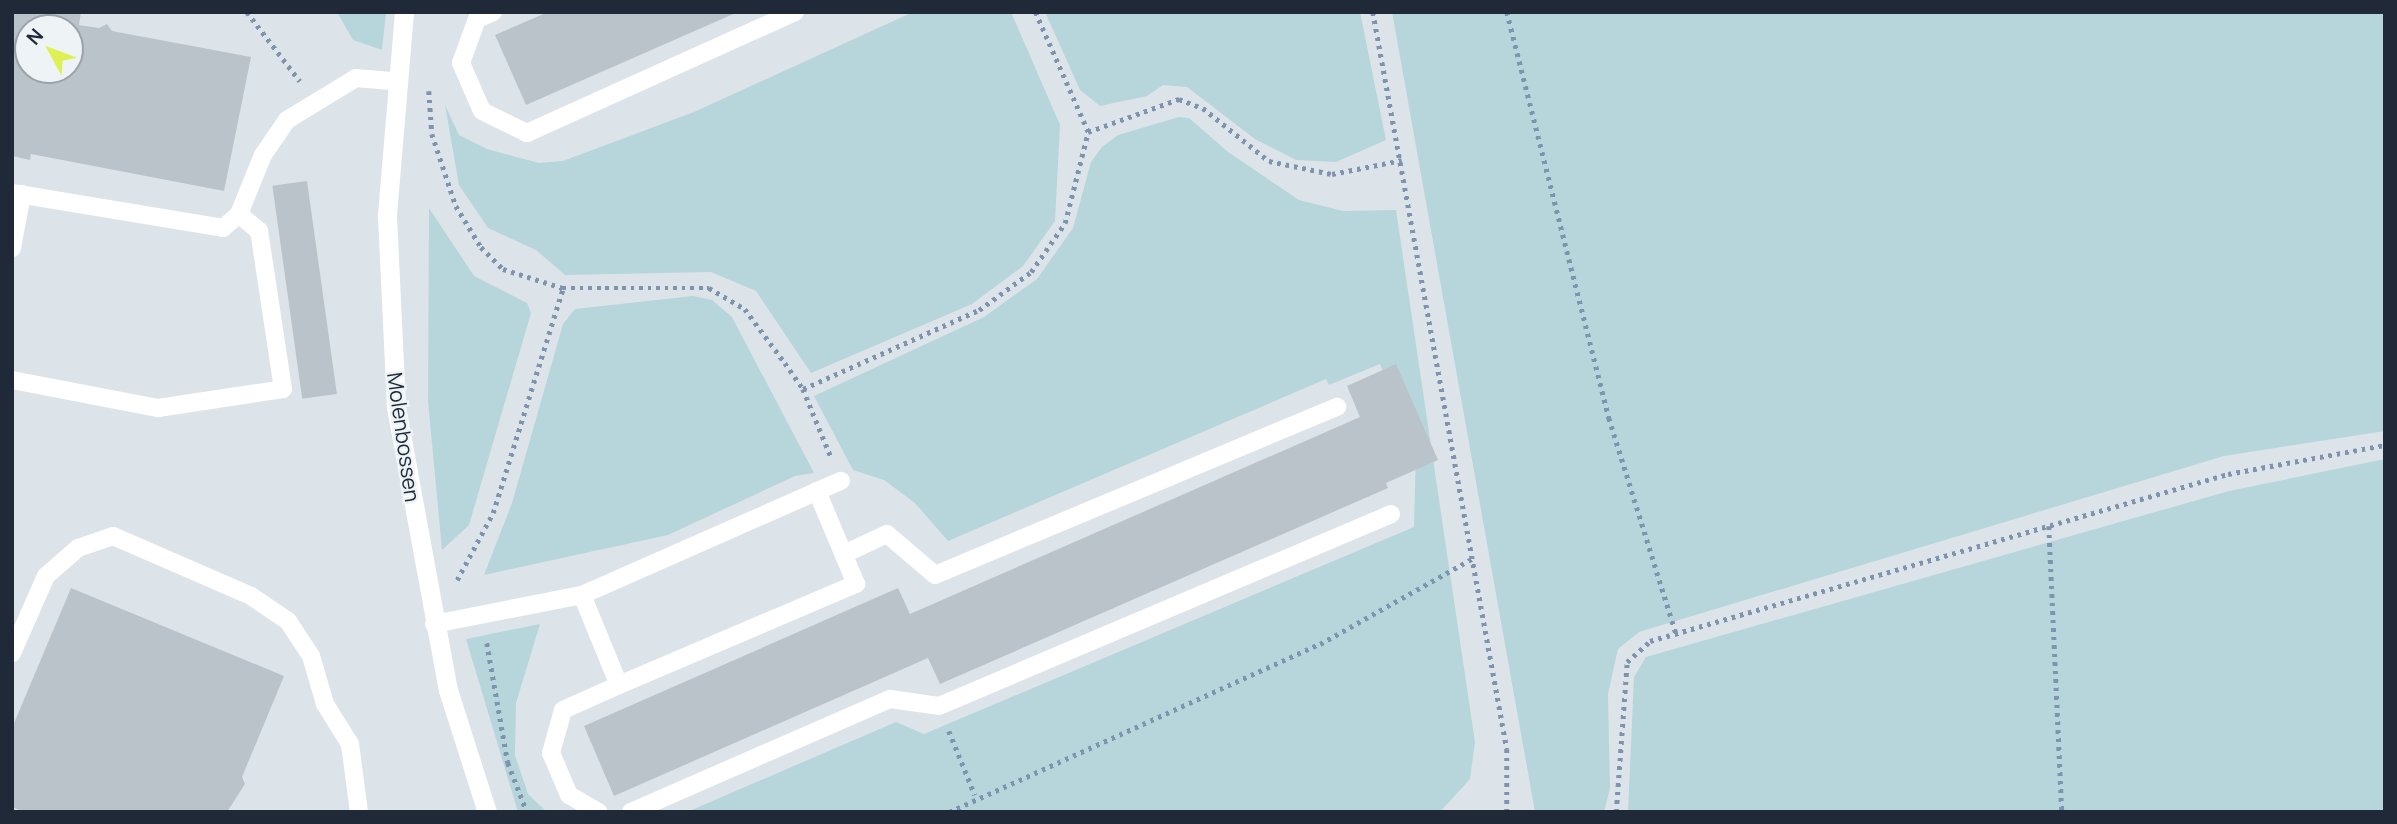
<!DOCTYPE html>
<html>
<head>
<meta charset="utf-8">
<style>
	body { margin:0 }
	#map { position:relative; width:2397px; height:824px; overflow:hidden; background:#dde4e9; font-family:Manrope,sans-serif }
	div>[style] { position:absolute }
	.green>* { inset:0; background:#b6d6db }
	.building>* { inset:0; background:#bac3ca; transform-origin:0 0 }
	.path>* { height:4.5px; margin-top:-2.25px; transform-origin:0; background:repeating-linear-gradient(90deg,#7e93ad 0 3.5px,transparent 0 8.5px) }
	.service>* { height:18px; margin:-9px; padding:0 9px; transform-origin:9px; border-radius:9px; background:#fff }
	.minor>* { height:19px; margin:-9.5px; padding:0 9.5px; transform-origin:9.5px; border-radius:9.5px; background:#fff }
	span { translate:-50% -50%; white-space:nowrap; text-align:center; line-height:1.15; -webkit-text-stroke:5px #eef3f6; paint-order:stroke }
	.street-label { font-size:21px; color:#1f2938 }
	.frame { position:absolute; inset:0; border:14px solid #1f2938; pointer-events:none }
	.north { position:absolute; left:14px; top:14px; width:70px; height:70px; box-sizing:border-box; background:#eef3f6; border:2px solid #9ba2aa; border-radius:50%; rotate:311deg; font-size:19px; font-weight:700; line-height:28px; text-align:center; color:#1f2938 }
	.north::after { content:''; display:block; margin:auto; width:24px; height:32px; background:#def154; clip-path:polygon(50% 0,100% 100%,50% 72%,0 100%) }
</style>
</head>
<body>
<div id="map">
	<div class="green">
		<div style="clip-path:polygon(337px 12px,386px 12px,382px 50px,353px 40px)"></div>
		<div style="clip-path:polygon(913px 12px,1011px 12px,1060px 125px,1055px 221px,1023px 266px,972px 304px,811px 373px,756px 291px,711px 272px,565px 275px,536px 250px,488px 228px,459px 185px,445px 105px,459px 135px,487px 149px,539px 163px,563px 161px,694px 112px)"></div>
		<div style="clip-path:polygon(1045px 12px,1360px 12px,1386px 140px,1336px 162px,1296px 160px,1255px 139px,1187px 87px,1163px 85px,1147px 96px,1100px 106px,1080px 90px)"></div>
		<div style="clip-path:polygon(1392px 12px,2385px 12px,2385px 431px,2224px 456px,1639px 632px,1618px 649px,1608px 694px,1610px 788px,1604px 812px,1535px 812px)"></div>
		<div style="clip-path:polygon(1179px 117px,1189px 118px,1228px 152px,1299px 200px,1343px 211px,1396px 210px,1475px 742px,1470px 779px,1440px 812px,687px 812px,896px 722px,924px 734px,1414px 527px,1416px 448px,1380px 364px,1329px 385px,1326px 379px,948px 541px,915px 503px,884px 480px,853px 470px,814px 396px,984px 317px,1037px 279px,1073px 228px,1091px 162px,1102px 147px,1118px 135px)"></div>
		<div style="clip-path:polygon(429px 208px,474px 276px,527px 303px,531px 313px,469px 525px,442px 550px,428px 401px)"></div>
		<div style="clip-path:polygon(693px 296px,712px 300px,732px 317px,814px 473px,795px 476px,668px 535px,484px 575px,512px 503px,563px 324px,575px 309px)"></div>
		<div style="clip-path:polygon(2385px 459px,2385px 812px,1628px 812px,1634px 677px,1646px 657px,2229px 491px)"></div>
		<div style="clip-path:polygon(540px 624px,516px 703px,515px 755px,528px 794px,547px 812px,518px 812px,466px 639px)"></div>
	</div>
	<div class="building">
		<div style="clip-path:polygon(evenodd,12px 12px,81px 12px,79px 25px,99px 28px,107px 24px,112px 31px,251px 57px,224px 191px,31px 154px,30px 160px,12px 156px,12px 12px,28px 28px,70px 28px,70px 70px,28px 70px,28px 28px)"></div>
		<div style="clip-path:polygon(548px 12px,738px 12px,526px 105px,495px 35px)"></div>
		<div style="left:307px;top:181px;width:215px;height:35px;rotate:82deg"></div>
		<div style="clip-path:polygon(1396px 364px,1438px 460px,1386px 483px,1388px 488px,940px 684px,928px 658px,614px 796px,584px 726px,898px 588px,910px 614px,1360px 417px,1347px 386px)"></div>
		<div style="clip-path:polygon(71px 588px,284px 676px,242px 777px,245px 784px,227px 812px,24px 812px,12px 807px,12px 728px)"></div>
	</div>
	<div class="path">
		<div style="left:247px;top:12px;width:87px;rotate:52.5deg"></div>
		<div style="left:1373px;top:12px;width:749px;rotate:79.7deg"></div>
		<div style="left:1507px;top:749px;width:63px;rotate:90deg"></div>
		<div style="left:1507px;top:12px;width:419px;rotate:75.9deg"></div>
		<div style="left:1609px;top:418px;width:225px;rotate:72.7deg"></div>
		<div style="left:429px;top:91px;width:43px;rotate:86deg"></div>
		<div style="left:432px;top:134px;width:76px;rotate:71.6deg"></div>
		<div style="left:456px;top:206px;width:48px;rotate:58.6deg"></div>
		<div style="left:481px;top:247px;width:31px;rotate:45deg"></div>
		<div style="left:503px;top:269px;width:63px;rotate:17.6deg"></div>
		<div style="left:563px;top:288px;width:146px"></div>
		<div style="left:709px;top:288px;width:42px;rotate:30.3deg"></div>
		<div style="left:745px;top:309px;width:67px;rotate:53.5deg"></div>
		<div style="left:785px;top:363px;width:32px;rotate:55deg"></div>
		<div style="left:803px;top:389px;width:74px;rotate:67.6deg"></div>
		<div style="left:1088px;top:132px;width:97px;rotate:-19.9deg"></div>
		<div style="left:1179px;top:99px;width:26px;rotate:21deg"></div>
		<div style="left:1203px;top:108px;width:85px;rotate:38.8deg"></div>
		<div style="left:1269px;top:161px;width:64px;rotate:11.7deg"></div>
		<div style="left:1332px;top:174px;width:71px;rotate:-11.3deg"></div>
		<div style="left:803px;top:389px;width:193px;rotate:-24.2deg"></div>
		<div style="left:979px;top:310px;width:64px;rotate:-36.2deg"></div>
		<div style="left:1031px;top:272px;width:60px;rotate:-55.2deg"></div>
		<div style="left:1065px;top:223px;width:94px;rotate:-75.8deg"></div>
		<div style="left:1088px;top:132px;width:131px;rotate:-113.8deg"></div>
		<div style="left:2049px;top:526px;width:286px;rotate:87.4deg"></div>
		<div style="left:457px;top:580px;width:76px;rotate:-61.8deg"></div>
		<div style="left:493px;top:513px;width:236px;rotate:-72.7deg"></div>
		<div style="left:487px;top:643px;width:122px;rotate:80.1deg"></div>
		<div style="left:508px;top:763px;width:53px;rotate:68.8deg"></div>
		<div style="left:949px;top:731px;width:69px;rotate:67.9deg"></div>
		<div style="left:949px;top:812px;width:407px;rotate:-24.4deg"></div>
		<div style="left:1320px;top:644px;width:176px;rotate:-29.3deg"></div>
		<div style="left:1616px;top:812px;width:150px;rotate:-85.8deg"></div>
		<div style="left:1627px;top:662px;width:31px;rotate:-42deg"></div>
		<div style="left:1650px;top:641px;width:602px;rotate:-16.12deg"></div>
		<div style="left:2228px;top:474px;width:160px;rotate:-10.5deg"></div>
	</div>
	<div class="service">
		<div style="left:493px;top:12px;width:17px;rotate:156deg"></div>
		<div style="left:477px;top:19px;width:47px;rotate:110deg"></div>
		<div style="left:461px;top:63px;width:52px;rotate:66.4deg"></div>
		<div style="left:482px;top:111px;width:50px;rotate:26.1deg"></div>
		<div style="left:527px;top:133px;width:294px;rotate:-24.3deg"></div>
		<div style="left:12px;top:193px;width:214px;rotate:9.4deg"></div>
		<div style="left:223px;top:228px;width:21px;rotate:-41deg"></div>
		<div style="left:239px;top:214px;width:64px;rotate:-67.9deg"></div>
		<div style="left:263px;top:155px;width:42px;rotate:-55.6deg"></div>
		<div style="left:287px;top:120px;width:81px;rotate:-31.3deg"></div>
		<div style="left:356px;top:78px;width:38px;rotate:5deg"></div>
		<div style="left:12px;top:248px;width:55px;rotate:-79.5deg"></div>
		<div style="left:12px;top:380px;width:149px;rotate:10.9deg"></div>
		<div style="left:158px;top:408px;width:126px;rotate:-8.6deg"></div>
		<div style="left:283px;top:389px;width:160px;rotate:-98.6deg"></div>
		<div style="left:259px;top:231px;width:26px;rotate:-140deg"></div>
		<div style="left:844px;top:554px;width:47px;rotate:-24.9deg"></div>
		<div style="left:887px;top:534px;width:63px;rotate:40.5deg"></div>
		<div style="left:935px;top:575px;width:436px;rotate:-22.7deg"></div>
		<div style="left:582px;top:595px;width:97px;rotate:67.7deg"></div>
		<div style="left:619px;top:685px;width:61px;rotate:155.9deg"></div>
		<div style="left:563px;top:710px;width:45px;rotate:105.6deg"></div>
		<div style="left:551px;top:753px;width:46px;rotate:66.8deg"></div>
		<div style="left:569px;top:795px;width:34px;rotate:30deg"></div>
		<div style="left:434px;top:624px;width:151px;rotate:-11.1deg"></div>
		<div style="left:582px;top:595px;width:283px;rotate:-23.8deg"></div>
		<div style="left:12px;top:653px;width:84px;rotate:-66.2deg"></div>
		<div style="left:46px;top:576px;width:43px;rotate:-41.2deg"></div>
		<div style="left:78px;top:548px;width:37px;rotate:-19deg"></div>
		<div style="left:113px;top:536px;width:150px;rotate:23.5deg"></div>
		<div style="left:251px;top:596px;width:45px;rotate:34deg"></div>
		<div style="left:288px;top:621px;width:42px;rotate:56.7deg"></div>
		<div style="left:311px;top:656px;width:50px;rotate:73.7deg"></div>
		<div style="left:325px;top:704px;width:47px;rotate:58deg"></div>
		<div style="left:350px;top:744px;width:69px;rotate:82.5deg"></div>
		<div style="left:619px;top:685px;width:258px;rotate:-23.1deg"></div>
		<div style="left:856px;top:584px;width:101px;rotate:-112.8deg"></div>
		<div style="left:631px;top:812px;width:283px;rotate:-23.6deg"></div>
		<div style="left:890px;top:699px;width:49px;rotate:8.1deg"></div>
		<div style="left:939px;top:706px;width:491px;rotate:-23deg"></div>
	</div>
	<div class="minor">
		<div style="left:404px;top:12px;width:205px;rotate:94.8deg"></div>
		<div style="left:387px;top:216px;width:191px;rotate:87.3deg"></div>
		<div style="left:396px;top:407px;width:288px;rotate:79.6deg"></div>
		<div style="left:448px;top:690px;width:128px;rotate:72.3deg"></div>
	</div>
	<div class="street-label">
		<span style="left:404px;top:437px;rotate:82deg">Molenbossen</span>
	</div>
	<div class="frame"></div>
	<div class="north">N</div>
</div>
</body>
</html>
